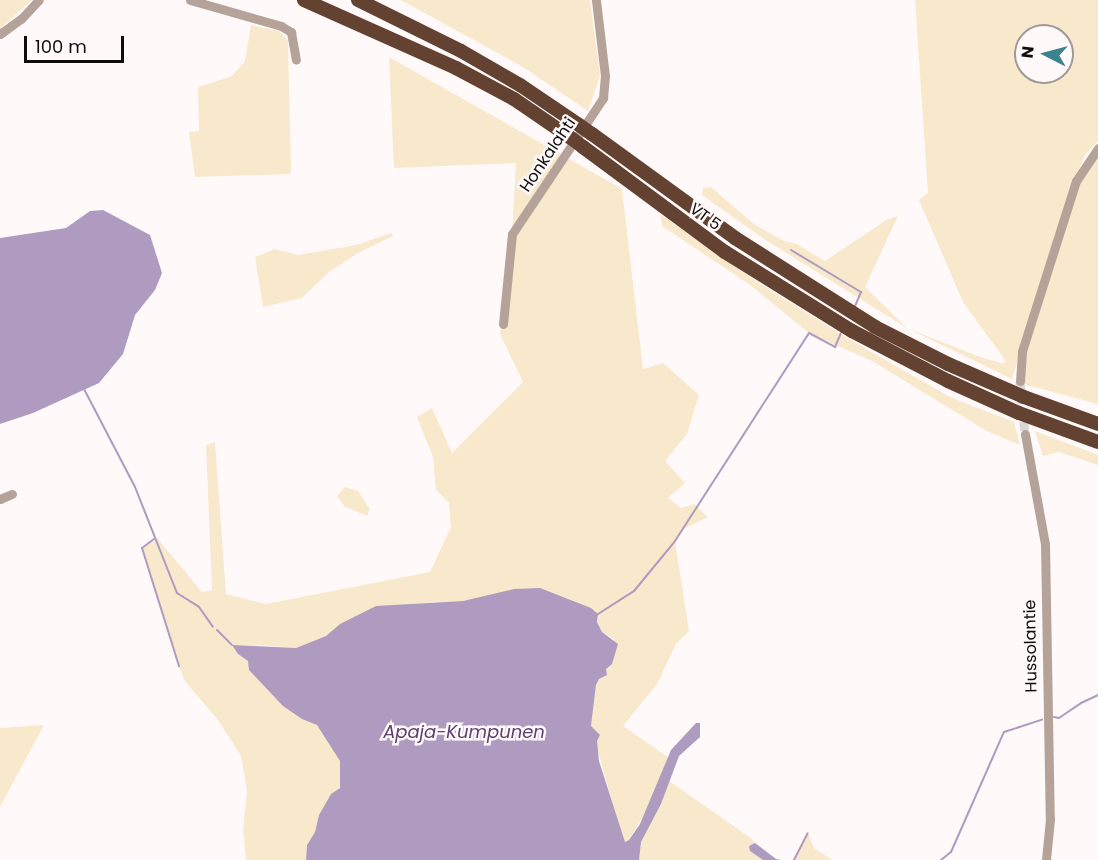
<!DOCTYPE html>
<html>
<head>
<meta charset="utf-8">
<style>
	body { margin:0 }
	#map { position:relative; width:1098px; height:860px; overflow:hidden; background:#fff9f9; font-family:Poppins,sans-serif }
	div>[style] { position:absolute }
	.green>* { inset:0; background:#f8e8cc }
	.water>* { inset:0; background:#ae9bbf }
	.stream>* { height:2px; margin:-1px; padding:0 1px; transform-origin:1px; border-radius:1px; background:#ae9bbf }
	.minor-tunnel>* { height:9px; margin-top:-4.5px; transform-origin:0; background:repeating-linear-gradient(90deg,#dbd5d5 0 9px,transparent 0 13.5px) }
	.minor>* { height:9px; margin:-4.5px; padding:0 4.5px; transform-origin:4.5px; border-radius:4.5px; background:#b5a39a }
	.highway>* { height:14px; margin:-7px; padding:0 7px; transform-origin:7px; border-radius:7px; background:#644231 }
	.highway-bridge>* { height:14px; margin:-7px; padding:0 7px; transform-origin:7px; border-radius:7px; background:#644231 }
	span { translate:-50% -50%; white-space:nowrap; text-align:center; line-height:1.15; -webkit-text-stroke:5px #fff9f9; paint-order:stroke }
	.street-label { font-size:16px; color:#0e0c0c }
	.water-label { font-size:18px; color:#5b4071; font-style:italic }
	.north { position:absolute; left:1014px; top:24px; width:60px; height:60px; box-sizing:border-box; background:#fff9f9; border:2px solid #9f9a9a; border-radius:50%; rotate:276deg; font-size:16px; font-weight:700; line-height:24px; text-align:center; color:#0e0c0c }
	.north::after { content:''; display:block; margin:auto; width:21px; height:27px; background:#3c838e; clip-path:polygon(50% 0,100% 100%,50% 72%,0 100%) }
	.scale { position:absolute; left:24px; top:36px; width:100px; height:27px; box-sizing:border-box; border:3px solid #0e0c0c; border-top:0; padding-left:8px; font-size:18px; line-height:21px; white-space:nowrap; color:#0e0c0c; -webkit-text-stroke:4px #fff9f9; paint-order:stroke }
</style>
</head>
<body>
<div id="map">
	<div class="green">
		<div style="clip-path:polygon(0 0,32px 0,0 29px)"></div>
		<div style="clip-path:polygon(401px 0,590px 0,600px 76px,588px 111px,523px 67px)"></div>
		<div style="clip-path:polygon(evenodd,915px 0,1098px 0,1098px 141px,1085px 155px,1074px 180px,1012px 379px,907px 328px,764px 239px,702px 195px,703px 188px,711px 187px,754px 224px,784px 241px,797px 244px,825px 261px,888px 219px,898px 216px,865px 287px,907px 328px,980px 357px,1004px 364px,1005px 360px,963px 302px,919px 200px,928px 193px,915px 0,1026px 36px,1062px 36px,1062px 72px,1026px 72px,1026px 36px)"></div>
		<div style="clip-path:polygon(251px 25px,279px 31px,288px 41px,291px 174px,195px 177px,189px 132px,199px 131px,198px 87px,232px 76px,245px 61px)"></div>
		<div style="clip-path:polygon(389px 57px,622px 189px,643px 369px,663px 363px,699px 395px,687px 434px,665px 461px,685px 483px,668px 498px,681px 508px,694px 504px,708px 517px,683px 529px,675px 541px,689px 631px,676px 644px,657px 684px,623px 726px,668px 757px,648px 808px,627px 843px,623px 841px,591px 726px,596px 685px,606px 669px,614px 639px,602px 632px,597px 622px,599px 616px,434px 602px,411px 604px,401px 606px,376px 606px,326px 636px,296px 648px,259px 645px,248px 647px,238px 654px,304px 703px,345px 760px,340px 788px,331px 794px,319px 815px,315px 832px,307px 845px,306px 860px,246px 860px,243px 830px,247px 792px,241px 756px,218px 720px,184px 680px,142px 548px,158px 539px,202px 592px,212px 590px,206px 445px,215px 442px,226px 594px,266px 604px,430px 572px,451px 527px,449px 503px,436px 490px,433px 457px,417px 417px,432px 408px,452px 453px,523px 382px,500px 334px,512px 234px,516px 163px,394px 168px)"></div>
		<div style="clip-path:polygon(1098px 148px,1098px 404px,1027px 385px,1020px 381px,1022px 351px,1076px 181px)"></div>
		<div style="clip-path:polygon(660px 214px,757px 282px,847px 338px,950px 397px,1014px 422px,1020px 445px,985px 430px,872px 361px,809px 333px,750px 285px,662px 226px)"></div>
		<div style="clip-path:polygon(391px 233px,393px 236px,358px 253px,329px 272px,302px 298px,263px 307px,255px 257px,275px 249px,298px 255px,356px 245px)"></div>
		<div style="clip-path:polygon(1035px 431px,1098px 455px,1098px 465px,1059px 452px,1043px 456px)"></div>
		<div style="clip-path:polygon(345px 487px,358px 491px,370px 509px,367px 516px,344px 506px,337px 496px)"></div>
		<div style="clip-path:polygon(44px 725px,0 807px,0 728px)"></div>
		<div style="clip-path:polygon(669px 781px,751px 838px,755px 843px,750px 851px,763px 860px,639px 860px,641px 842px,661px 804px)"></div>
		<div style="clip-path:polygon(808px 833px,814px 848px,833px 860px,794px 860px)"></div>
	</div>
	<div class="water">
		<div style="clip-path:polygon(103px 210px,150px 235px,162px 273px,155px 290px,135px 315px,123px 354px,99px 383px,33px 413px,0 424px,0 238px,66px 228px,90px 211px)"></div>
		<div style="clip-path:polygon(540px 588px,591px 608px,598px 614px,597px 622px,602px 632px,618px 644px,612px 664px,606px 669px,607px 675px,599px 679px,596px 685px,591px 726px,600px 735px,597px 741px,599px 761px,625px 842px,629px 840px,640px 824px,671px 750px,696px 723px,700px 723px,700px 737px,679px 756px,661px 804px,641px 842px,639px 860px,306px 860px,307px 845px,315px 832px,319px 815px,331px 794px,340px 788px,340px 761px,317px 725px,302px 719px,283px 706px,249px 670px,248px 661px,238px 654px,232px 645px,296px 648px,326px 636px,340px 624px,376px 606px,463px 601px,514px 589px)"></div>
		<div style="clip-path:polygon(755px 843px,776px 859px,781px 860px,763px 860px,750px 851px,749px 846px)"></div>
	</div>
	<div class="stream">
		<div style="left:791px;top:250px;width:82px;rotate:31deg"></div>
		<div style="left:861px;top:292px;width:15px;rotate:113deg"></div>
		<div style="left:84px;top:389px;width:110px;rotate:62.5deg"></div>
		<div style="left:135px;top:487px;width:114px;rotate:68.4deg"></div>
		<div style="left:177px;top:593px;width:26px;rotate:32deg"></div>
		<div style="left:199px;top:607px;width:24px;rotate:55deg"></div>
		<div style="left:154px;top:539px;width:15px;rotate:143deg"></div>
		<div style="left:142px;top:548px;width:124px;rotate:72.6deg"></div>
		<div style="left:598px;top:614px;width:43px;rotate:-32.6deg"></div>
		<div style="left:634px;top:591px;width:65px;rotate:-50.6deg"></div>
		<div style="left:675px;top:541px;width:247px;rotate:-57.2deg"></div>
		<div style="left:809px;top:333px;width:30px;rotate:28deg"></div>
		<div style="left:835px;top:347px;width:15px;rotate:-67deg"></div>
		<div style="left:217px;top:630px;width:21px;rotate:45deg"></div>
		<div style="left:1054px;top:717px;width:5px;rotate:11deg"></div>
		<div style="left:1059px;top:718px;width:27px;rotate:-34deg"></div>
		<div style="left:1081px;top:703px;width:19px;rotate:-25deg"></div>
		<div style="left:794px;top:860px;width:30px;rotate:-63deg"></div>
		<div style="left:941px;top:860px;width:13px;rotate:-39deg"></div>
		<div style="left:951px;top:852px;width:131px;rotate:-66.2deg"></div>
		<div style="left:1004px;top:732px;width:40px;rotate:-18deg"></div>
	</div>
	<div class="minor-tunnel">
		<div style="left:1020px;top:381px;width:53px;rotate:84.6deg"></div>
	</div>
	<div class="minor">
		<div style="left:190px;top:0;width:95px;rotate:15.9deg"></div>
		<div style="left:281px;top:26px;width:12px;rotate:31deg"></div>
		<div style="left:291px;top:32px;width:28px;rotate:80deg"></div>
		<div style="left:0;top:34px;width:26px;rotate:-36deg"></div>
		<div style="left:21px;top:19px;width:26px;rotate:-47deg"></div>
		<div style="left:503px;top:324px;width:90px;rotate:-84.3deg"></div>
		<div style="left:512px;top:234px;width:164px;rotate:-56.2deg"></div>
		<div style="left:603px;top:98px;width:22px;rotate:-85deg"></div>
		<div style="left:605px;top:76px;width:77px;rotate:-96.8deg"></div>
		<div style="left:1020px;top:381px;width:30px;rotate:-86deg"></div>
		<div style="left:1022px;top:351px;width:178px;rotate:-72.4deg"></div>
		<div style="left:1076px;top:181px;width:40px;rotate:-56deg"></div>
		<div style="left:1025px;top:434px;width:112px;rotate:79.7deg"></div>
		<div style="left:1045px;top:544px;width:275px;rotate:89deg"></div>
		<div style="left:1050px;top:819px;width:41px;rotate:95.6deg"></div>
		<div style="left:0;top:499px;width:13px;rotate:-23deg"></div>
	</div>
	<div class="highway">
		<div style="left:304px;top:0;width:167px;rotate:24.1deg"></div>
		<div style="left:456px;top:68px;width:66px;rotate:28.1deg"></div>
		<div style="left:514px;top:99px;width:69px;rotate:34.4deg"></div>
		<div style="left:358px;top:0;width:115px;rotate:26.3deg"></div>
		<div style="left:461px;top:51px;width:68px;rotate:30deg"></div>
		<div style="left:520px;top:85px;width:71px;rotate:34.1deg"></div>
		<div style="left:592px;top:134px;width:177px;rotate:36deg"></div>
		<div style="left:735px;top:238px;width:166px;rotate:32.4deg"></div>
		<div style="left:875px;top:327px;width:82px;rotate:26.9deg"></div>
		<div style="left:948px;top:364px;width:83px;rotate:23.5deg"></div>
		<div style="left:1024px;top:397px;width:79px;rotate:20deg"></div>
		<div style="left:583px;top:147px;width:177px;rotate:36.5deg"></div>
		<div style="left:725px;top:252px;width:150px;rotate:31.9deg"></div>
		<div style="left:852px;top:331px;width:108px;rotate:27.5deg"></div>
		<div style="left:948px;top:381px;width:78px;rotate:24.3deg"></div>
		<div style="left:1019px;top:413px;width:84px;rotate:20.2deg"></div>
	</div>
	<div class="highway-bridge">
		<div style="left:579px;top:125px;width:16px;rotate:35deg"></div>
		<div style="left:571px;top:138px;width:15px;rotate:37deg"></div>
	</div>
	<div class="street-label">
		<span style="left:548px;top:155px;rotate:-56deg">Honkalahti</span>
		<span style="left:705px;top:217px;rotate:36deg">VT 5</span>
		<span style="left:1031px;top:646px;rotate:-91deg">Hussolantie</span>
	</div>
	<div class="water-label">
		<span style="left:464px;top:732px">Apaja-Kumpunen</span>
	</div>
	<div class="north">N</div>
	<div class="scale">100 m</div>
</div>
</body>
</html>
